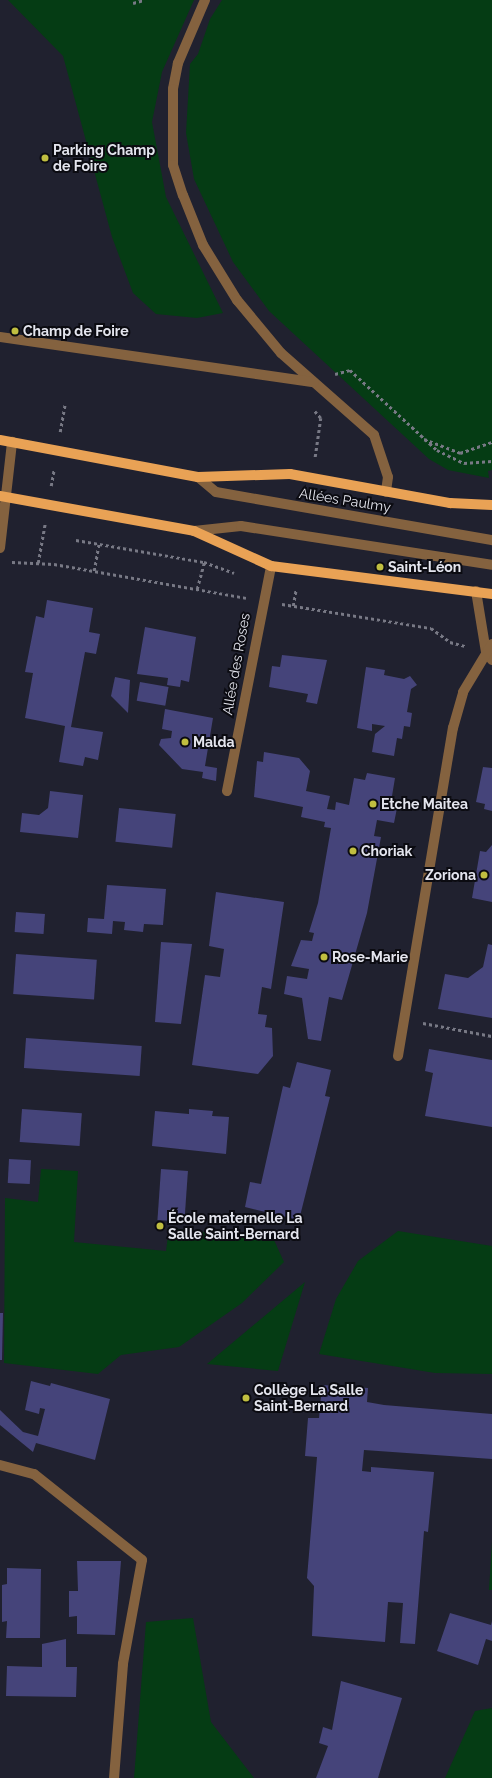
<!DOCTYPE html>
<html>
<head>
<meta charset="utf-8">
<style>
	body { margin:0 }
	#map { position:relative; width:492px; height:1778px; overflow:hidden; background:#20212f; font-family:Raleway,sans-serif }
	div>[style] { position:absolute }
	.green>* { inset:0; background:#053c14 }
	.building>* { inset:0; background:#45447a; transform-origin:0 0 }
	.path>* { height:2.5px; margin-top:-1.25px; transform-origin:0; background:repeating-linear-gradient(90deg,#787985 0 3px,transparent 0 6px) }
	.minor>* { height:10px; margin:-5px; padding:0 5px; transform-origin:5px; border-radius:5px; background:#84623f }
	.major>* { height:10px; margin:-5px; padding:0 5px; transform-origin:5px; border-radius:5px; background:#e9a255 }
	.dots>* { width:11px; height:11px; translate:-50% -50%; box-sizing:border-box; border:2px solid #0b0b11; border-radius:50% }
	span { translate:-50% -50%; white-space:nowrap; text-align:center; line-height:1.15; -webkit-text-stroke:4px #0b0b11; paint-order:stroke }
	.poi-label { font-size:14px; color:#e4e5ee; font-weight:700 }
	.left { translate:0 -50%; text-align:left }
	.right { translate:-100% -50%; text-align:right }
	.street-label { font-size:14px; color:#e4e5ee }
</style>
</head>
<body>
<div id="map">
	<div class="green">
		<div style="clip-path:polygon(8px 0,194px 0,162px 72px,152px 122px,166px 197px,223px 313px,197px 318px,156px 314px,133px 293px,112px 237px,63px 56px)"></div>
		<div style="clip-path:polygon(222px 0,492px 0,492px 470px,488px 471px,489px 478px,448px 470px,429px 459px,269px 311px,233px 262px,194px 179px,186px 133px,190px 64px,198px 54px,210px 19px)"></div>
		<div style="clip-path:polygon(41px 1169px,78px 1171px,74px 1242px,166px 1251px,169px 1228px,274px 1240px,284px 1262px,242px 1303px,179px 1347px,121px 1355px,98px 1374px,4px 1363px,5px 1198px,38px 1202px)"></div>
		<div style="clip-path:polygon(398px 1231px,492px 1246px,492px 1374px,435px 1373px,319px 1354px,336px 1299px,358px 1261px)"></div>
		<div style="clip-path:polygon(305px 1282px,278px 1371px,207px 1364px)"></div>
		<div style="clip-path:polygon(492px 1542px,492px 1590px,489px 1590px)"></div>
		<div style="clip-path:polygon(193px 1618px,211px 1722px,254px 1778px,134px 1778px,146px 1622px)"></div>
		<div style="clip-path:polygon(492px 1708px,492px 1778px,445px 1778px,475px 1711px)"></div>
	</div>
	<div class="building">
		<div style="clip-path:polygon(47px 600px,93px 608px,89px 632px,100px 634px,96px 654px,85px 652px,71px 727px,103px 732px,98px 760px,85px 757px,83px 766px,59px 762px,65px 726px,25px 718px,33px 673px,25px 672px,36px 616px,44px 618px)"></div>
		<div style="clip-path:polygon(145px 627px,196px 637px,189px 682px,181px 680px,180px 687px,167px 685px,168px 678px,137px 674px)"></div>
		<div style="clip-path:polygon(282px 655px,327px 660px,317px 704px,306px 702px,308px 694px,269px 687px,272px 666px,280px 667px)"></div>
		<div style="clip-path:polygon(366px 667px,385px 670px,384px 675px,404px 679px,410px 676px,417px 685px,411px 689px,407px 712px,412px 713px,410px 727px,404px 726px,402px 739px,397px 738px,394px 756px,372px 752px,375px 734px,385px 726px,372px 724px,372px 731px,357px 728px)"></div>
		<div style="clip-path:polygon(115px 677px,130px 680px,128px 713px,111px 696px)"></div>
		<div style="left:140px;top:682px;width:29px;height:19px;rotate:10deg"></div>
		<div style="clip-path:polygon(165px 709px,213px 718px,205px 766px,217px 768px,216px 781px,202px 778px,203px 772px,182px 769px,159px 745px,161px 739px,171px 738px,172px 731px,162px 729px)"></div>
		<div style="clip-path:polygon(264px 752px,299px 758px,310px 771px,306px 791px,330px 796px,327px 809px,335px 810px,336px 802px,349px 805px,354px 778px,365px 780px,367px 773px,395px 778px,391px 802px,398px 803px,394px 823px,377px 820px,374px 836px,381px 837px,367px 913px,342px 1000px,329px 997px,321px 1041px,308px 1039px,302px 998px,284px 994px,287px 976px,307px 979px,309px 969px,291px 966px,301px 940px,312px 941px,314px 933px,309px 932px,318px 903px,331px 828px,324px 827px,325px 822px,301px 817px,303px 807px,254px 797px,257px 761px,263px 762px)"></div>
		<div style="clip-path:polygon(483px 767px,492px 768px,492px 811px,484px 809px,485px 804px,476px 802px)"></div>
		<div style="clip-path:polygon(50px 791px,83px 795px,78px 838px,20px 832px,22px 813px,39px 815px,48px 808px)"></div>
		<div style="left:119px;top:808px;width:57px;height:34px;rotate:6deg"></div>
		<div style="clip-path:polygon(492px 845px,492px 902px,472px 898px,480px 851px,486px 852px)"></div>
		<div style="clip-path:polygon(107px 885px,166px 889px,163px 925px,144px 924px,143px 932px,124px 930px,125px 922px,113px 921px,112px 934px,87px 932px,88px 918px,104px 919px)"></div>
		<div style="clip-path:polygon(216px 892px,284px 902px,271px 989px,262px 987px,258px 1014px,267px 1015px,265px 1027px,272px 1028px,273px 1056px,258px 1074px,192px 1065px,205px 975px,220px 977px,224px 949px,209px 946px)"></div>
		<div style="left:16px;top:912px;width:29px;height:20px;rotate:4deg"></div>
		<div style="clip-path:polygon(161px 942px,192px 944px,181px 1024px,155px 1022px)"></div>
		<div style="clip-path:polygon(488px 944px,492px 945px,492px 1018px,438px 1009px,445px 974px,468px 978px,483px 967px)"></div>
		<div style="left:16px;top:954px;width:81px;height:40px;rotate:4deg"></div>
		<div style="left:26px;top:1038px;width:116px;height:30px;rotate:4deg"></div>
		<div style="clip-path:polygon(429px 1049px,492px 1060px,492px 1127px,425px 1116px,433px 1073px,425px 1071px)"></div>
		<div style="clip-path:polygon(297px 1062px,331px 1070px,325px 1096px,330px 1097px,299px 1220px,245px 1207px,250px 1182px,261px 1184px,283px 1086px,290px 1088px)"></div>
		<div style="left:22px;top:1109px;width:60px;height:33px;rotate:4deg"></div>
		<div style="clip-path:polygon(189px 1109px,213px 1111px,212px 1116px,229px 1117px,226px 1154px,152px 1146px,155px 1111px,189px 1114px)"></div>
		<div style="left:9px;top:1159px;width:22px;height:24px;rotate:3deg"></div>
		<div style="left:161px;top:1169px;width:27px;height:51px;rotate:4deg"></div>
		<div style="clip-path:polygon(0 1313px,3px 1313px,2px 1360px,0 1360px)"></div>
		<div style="clip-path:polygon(31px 1381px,50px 1386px,51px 1383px,110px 1399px,95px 1460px,36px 1443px,33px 1452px,0 1425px,0 1410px,23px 1432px,38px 1436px,45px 1409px,40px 1408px,39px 1414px,25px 1410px)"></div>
		<div style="clip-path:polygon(322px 1385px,368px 1388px,367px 1402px,384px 1405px,492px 1414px,492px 1459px,364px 1450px,362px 1471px,371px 1472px,371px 1467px,434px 1472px,428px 1532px,424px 1531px,415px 1644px,400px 1643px,403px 1603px,388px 1602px,385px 1642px,312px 1636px,314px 1586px,307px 1578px,317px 1457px,305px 1456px,308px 1418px,319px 1418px)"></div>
		<div style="clip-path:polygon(77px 1561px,121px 1561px,115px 1635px,77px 1634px,77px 1616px,69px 1617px,69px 1591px,78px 1591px)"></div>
		<div style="clip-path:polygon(7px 1568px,41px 1569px,40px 1638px,6px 1638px,7px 1621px,2px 1622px,2px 1585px,7px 1584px)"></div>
		<div style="clip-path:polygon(450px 1613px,491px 1625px,492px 1621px,492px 1641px,486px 1639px,478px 1665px,437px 1651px)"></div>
		<div style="clip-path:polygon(66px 1639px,66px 1667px,77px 1667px,76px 1697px,6px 1696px,7px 1666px,42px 1667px,42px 1644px)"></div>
		<div style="clip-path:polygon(341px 1681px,402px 1698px,378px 1778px,316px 1778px,328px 1746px,319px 1743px,323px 1727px,332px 1730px)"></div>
	</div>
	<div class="path">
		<div style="left:133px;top:3px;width:11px;rotate:-15deg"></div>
		<div style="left:335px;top:374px;width:16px;rotate:-15deg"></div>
		<div style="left:350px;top:370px;width:118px;rotate:42.6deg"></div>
		<div style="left:437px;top:450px;width:30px;rotate:26deg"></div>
		<div style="left:464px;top:463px;width:28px;rotate:-4deg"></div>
		<div style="left:315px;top:411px;width:9px;rotate:49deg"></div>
		<div style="left:321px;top:418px;width:42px;rotate:98.1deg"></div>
		<div style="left:60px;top:432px;width:29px;rotate:-80deg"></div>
		<div style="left:424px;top:439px;width:39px;rotate:21deg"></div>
		<div style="left:460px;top:453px;width:34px;rotate:-19deg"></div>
		<div style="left:51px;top:486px;width:17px;rotate:-80deg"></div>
		<div style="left:76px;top:540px;width:130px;rotate:9.8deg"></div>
		<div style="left:204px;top:562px;width:32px;rotate:20deg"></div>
		<div style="left:12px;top:562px;width:42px;rotate:2.7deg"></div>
		<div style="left:54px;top:564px;width:195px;rotate:10deg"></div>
		<div style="left:38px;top:563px;width:40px;rotate:-80deg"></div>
		<div style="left:94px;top:571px;width:27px;rotate:-80deg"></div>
		<div style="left:197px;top:589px;width:28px;rotate:-75deg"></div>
		<div style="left:282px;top:604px;width:151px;rotate:9.2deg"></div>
		<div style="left:431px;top:628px;width:24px;rotate:36deg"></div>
		<div style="left:450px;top:642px;width:16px;rotate:15deg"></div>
		<div style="left:293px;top:606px;width:17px;rotate:-80deg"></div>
		<div style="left:423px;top:1023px;width:70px;rotate:10.7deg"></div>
	</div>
	<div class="minor">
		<div style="left:205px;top:0;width:69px;rotate:113.2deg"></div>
		<div style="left:178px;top:63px;width:26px;rotate:101deg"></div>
		<div style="left:173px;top:89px;width:76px;rotate:90deg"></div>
		<div style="left:173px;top:165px;width:32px;rotate:72deg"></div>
		<div style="left:183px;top:195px;width:54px;rotate:68.2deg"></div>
		<div style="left:203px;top:245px;width:65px;rotate:58.3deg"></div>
		<div style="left:237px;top:300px;width:69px;rotate:50.3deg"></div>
		<div style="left:281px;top:353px;width:124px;rotate:41.4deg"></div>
		<div style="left:374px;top:435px;width:44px;rotate:71.6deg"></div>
		<div style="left:388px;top:477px;width:15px;rotate:98deg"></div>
		<div style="left:0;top:337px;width:317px;rotate:8.2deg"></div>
		<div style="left:198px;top:477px;width:23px;rotate:40deg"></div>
		<div style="left:216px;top:492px;width:280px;rotate:9.9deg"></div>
		<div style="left:194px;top:531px;width:47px;rotate:-6.1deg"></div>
		<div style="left:241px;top:526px;width:254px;rotate:8.8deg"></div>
		<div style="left:0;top:548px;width:107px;rotate:-83.5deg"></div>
		<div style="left:476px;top:591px;width:62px;rotate:80.7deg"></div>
		<div style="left:486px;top:652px;width:10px;rotate:53deg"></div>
		<div style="left:227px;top:791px;width:229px;rotate:-78.9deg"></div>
		<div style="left:398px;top:1056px;width:333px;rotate:-80.5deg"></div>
		<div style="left:453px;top:728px;width:37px;rotate:-74deg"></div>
		<div style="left:463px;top:692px;width:56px;rotate:-58.9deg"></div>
		<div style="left:0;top:1465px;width:35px;rotate:15deg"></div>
		<div style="left:34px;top:1474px;width:138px;rotate:38.5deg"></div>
		<div style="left:142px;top:1560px;width:106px;rotate:100.4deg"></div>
		<div style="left:123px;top:1664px;width:114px;rotate:94.5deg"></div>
	</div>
	<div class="major">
		<div style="left:0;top:440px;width:201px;rotate:10.6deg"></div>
		<div style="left:198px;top:477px;width:92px;rotate:-1.9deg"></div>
		<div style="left:290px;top:474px;width:163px;rotate:10.3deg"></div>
		<div style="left:450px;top:503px;width:42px;rotate:2.7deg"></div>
		<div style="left:0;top:496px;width:197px;rotate:10.2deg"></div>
		<div style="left:194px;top:531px;width:85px;rotate:24.4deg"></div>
		<div style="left:271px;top:566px;width:223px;rotate:7.2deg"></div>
	</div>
	<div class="dots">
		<div style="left:45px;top:158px;background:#c0be40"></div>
		<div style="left:15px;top:331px;background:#c0be40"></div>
		<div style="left:380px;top:567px;background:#c0be40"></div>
		<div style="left:185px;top:742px;background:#c0be40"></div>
		<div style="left:373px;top:804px;background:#c0be40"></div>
		<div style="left:353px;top:851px;background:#c0be40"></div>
		<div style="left:484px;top:875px;background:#c0be40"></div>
		<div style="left:324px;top:957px;background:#c0be40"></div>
		<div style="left:160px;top:1226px;background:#c0be40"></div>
		<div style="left:246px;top:1398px;background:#c0be40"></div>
	</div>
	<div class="poi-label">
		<span class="left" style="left:53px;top:158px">Parking Champ<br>de Foire</span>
		<span class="left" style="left:23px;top:331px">Champ de Foire</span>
		<span class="left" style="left:388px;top:567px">Saint-Léon</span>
		<span class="left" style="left:193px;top:742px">Malda</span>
		<span class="left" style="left:381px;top:804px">Etche Maitea</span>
		<span class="left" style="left:361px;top:851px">Choriak</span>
		<span class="right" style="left:476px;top:875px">Zoriona</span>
		<span class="left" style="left:332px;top:957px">Rose-Marie</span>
		<span class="left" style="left:168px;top:1226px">École maternelle La<br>Salle Saint-Bernard</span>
		<span class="left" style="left:254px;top:1398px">Collège La Salle<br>Saint-Bernard</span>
	</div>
	<div class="street-label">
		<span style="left:345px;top:500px;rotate:9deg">Allées Paulmy</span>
		<span style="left:236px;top:664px;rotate:-80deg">Allée des Roses</span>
	</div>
</div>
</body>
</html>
